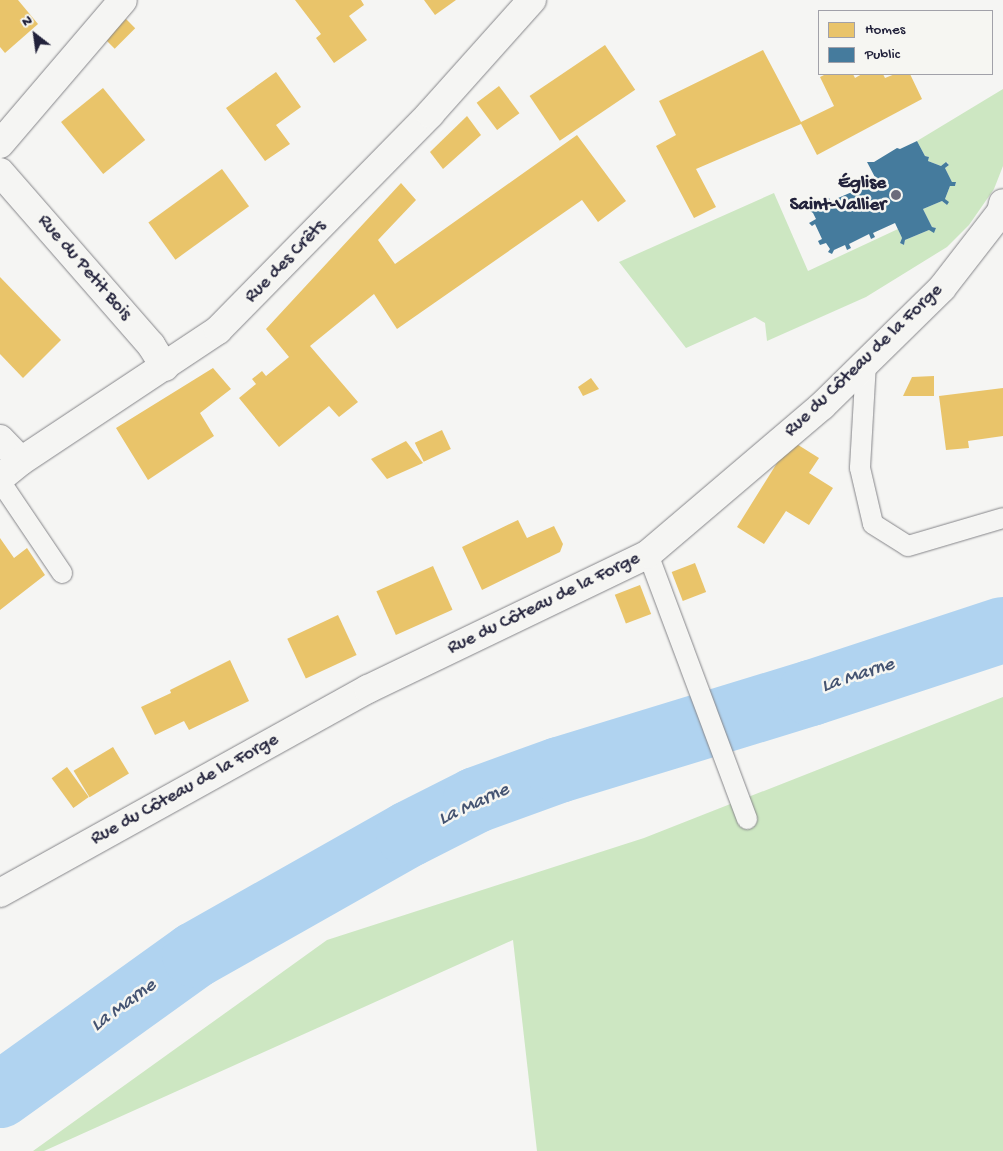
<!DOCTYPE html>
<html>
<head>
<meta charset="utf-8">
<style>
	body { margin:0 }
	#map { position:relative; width:1003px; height:1151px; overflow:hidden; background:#f5f5f3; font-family:"Gochi Hand",sans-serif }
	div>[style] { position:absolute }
	.green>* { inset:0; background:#cde7c2 }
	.homes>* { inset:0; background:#e9c46a; transform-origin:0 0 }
	.public>* { inset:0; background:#457b9d }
	.river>* { height:66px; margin:-33px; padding:0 33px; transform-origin:33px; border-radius:33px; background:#b0d3f0 }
	.roads { filter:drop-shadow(0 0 1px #858589) drop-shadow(0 0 1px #858589) }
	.lane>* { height:20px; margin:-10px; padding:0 10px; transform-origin:10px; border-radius:10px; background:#f5f5f3 }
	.street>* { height:28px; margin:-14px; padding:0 14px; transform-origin:14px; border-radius:14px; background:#f5f5f3 }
	.dots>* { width:14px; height:14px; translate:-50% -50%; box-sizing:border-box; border:2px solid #f6f6f2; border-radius:50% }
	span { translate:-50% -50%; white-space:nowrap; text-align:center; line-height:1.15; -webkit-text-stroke:5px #f6f6f2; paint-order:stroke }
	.poi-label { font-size:19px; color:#22223b; font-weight:700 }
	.right { translate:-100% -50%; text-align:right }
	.street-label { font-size:19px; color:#22223b }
	.water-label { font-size:20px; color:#445371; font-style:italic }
	.legend { position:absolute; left:818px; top:10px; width:175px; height:65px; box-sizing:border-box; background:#f6f6f2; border:1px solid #a1a1a9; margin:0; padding:6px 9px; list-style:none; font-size:15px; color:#22223b }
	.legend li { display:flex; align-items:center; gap:10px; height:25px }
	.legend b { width:25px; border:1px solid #a1a1a9 }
	.north { position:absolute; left:10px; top:10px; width:50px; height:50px; -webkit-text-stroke:4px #f6f6f2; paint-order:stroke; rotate:330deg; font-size:14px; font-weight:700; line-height:20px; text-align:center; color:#22223b }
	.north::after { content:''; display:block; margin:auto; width:18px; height:22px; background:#22223b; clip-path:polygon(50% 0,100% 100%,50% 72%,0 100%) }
</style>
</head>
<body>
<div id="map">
	<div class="green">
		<div style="clip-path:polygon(1003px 89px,1003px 166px,994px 189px,969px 225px,947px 247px,866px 297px,767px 341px,765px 323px,755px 317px,686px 348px,619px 262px,774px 193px,808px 271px,898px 229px,902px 238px,900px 243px,904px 245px,905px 240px,929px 230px,934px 232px,936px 228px,932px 227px,923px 209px,942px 201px,947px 205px,945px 199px,950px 186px,955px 186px,956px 183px,952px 182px,945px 168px,949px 165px,947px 162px,941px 166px,928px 161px,929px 157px,925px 156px,917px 141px)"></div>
		<div style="clip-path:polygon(1003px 697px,1003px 1151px,537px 1151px,513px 940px,44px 1151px,33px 1151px,327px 940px,644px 838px)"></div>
	</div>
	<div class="homes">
		<div style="clip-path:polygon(0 0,18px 0,38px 24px,5px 53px,0 47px)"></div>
		<div style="clip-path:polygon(295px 0,361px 0,364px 5px,349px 16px,367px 40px,334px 63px,316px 38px,321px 34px)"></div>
		<div style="clip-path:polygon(424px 0,456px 0,435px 15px)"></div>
		<div style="left:126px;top:19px;width:13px;height:29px;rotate:45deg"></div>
		<div style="left:605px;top:45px;width:54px;height:91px;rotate:56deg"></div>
		<div style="clip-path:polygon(763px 50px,801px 122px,834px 106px,820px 77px,826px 74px,853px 74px,855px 78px,862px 74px,883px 74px,885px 78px,895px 74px,910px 74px,922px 99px,817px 155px,801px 124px,696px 169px,716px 207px,694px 218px,656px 146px,676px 135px,659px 101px)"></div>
		<div style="clip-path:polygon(276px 72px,301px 107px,276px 125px,290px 144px,265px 161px,226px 108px)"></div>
		<div style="left:499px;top:86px;width:34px;height:28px;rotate:53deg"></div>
		<div style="left:103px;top:88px;width:67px;height:54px;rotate:51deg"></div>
		<div style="clip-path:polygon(467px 116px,481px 135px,443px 169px,430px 152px)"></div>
		<div style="clip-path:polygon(577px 135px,626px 201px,598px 222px,582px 200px,397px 329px,374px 294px,310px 346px,358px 402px,339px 417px,329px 406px,279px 447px,239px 398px,256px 384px,252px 379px,262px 371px,266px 376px,289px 357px,266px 329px,401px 183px,416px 200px,378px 240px,395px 264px)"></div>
		<div style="left:222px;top:169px;width:46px;height:91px;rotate:54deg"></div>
		<div style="clip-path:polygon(0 277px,61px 340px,23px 378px,0 354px)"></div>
		<div style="clip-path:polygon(213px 368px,231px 389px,200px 413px,214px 436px,148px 480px,116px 428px)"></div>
		<div style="clip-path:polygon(934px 376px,934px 396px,903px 396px,912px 377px)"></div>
		<div style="clip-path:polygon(591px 378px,599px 389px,583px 396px,578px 387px)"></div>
		<div style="clip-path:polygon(1003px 388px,1003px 436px,968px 441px,969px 448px,946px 450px,939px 396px)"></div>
		<div style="left:442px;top:430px;width:21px;height:30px;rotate:65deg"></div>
		<div style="clip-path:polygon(406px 441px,423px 463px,387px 479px,371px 459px)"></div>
		<div style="clip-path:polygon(795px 443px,819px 458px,809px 473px,833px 488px,809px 525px,786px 511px,764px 544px,737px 527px,782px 455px)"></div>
		<div style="clip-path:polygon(518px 520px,527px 538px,554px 526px,563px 544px,560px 552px,482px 590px,462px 547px)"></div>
		<div style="clip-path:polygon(0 538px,14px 558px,27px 548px,45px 575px,0 610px)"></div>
		<div style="left:695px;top:563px;width:31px;height:25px;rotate:69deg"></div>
		<div style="left:433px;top:566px;width:48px;height:62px;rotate:66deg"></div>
		<div style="left:640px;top:585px;width:31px;height:27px;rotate:69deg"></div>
		<div style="left:338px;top:615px;width:44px;height:56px;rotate:65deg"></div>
		<div style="clip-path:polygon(230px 660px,249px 701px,189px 730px,184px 721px,155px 735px,141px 707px,171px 693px,170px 690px)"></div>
		<div style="left:113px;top:747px;width:31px;height:46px;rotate:59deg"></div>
		<div style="left:67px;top:767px;width:37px;height:19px;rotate:54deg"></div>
	</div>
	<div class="public">
		<div style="clip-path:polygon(917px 141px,925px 156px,929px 157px,928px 161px,941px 166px,946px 162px,949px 165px,945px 168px,952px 182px,956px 182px,955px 186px,950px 186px,945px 199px,949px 202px,947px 205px,942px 201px,923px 209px,932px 227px,936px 228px,934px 233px,929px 230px,905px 240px,904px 245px,900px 243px,902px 238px,895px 223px,873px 233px,875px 237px,871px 239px,869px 234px,849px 244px,851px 248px,847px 250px,845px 245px,834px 250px,832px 254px,828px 252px,830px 249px,826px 243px,820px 245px,818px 241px,822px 239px,815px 224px,812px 226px,809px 223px,816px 219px,813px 213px,810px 211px,811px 208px,815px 210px,827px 203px,825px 200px,829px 198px,831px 201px,852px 192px,851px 188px,853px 187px,856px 191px,877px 181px,867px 162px,874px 162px,897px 148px,900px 149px)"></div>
	</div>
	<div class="river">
		<div style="left:0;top:1095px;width:240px;rotate:-35.7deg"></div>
		<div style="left:195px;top:955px;width:246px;rotate:-29.5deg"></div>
		<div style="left:409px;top:834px;width:75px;rotate:-26.9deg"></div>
		<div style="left:476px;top:800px;width:88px;rotate:-19.9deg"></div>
		<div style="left:559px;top:770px;width:264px;rotate:-17deg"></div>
		<div style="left:811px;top:693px;width:202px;rotate:-18.2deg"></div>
	</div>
	<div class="roads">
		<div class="lane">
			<div style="left:866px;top:363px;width:105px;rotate:93.3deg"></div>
			<div style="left:860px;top:468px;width:57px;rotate:76.9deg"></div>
			<div style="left:873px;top:524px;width:41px;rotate:32.2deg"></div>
			<div style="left:908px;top:546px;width:99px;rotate:-16.4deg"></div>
			<div style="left:0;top:481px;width:111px;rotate:56deg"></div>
			<div style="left:648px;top:554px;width:283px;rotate:69.5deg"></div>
		</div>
		<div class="street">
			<div style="left:0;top:144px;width:189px;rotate:-49.5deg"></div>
			<div style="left:0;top:172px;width:230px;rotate:48.9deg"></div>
			<div style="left:151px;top:345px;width:26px;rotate:58deg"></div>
			<div style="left:0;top:439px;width:30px;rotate:46deg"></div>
			<div style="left:0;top:478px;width:27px;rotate:-39deg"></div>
			<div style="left:21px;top:461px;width:237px;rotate:-33.6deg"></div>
			<div style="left:218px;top:330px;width:303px;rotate:-45.5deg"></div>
			<div style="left:430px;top:114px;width:153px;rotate:-48.2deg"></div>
			<div style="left:0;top:893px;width:421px;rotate:-29deg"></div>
			<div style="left:368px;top:689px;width:311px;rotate:-25.7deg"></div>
			<div style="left:648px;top:554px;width:228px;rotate:-40.4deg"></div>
			<div style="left:822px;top:406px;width:168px;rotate:-44.5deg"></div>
			<div style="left:942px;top:288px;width:96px;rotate:-52.2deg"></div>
			<div style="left:1001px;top:212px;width:9px;rotate:-77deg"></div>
		</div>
	</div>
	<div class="dots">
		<div style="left:896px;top:195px;background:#6c6c7b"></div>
	</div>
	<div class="poi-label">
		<span class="right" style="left:886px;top:195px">Église<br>Saint-Vallier</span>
	</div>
	<div class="street-label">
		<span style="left:286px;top:262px;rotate:-46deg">Rue des Crêts</span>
		<span style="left:84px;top:268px;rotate:49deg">Rue du Petit Bois</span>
		<span style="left:864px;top:361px;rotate:-44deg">Rue du Côteau de la Forge</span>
		<span style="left:544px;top:604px;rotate:-26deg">Rue du Côteau de la Forge</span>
		<span style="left:185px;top:790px;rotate:-29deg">Rue du Côteau de la Forge</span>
	</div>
	<div class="water-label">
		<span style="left:858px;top:676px;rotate:-18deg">La Marne</span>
		<span style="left:474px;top:805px;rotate:-25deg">La Marne</span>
		<span style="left:124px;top:1006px;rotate:-36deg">La Marne</span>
	</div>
	<ul class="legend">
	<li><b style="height:14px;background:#e9c46a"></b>Homes</li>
	<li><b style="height:14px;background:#457b9d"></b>Public</li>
	</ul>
	<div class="north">N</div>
</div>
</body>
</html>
